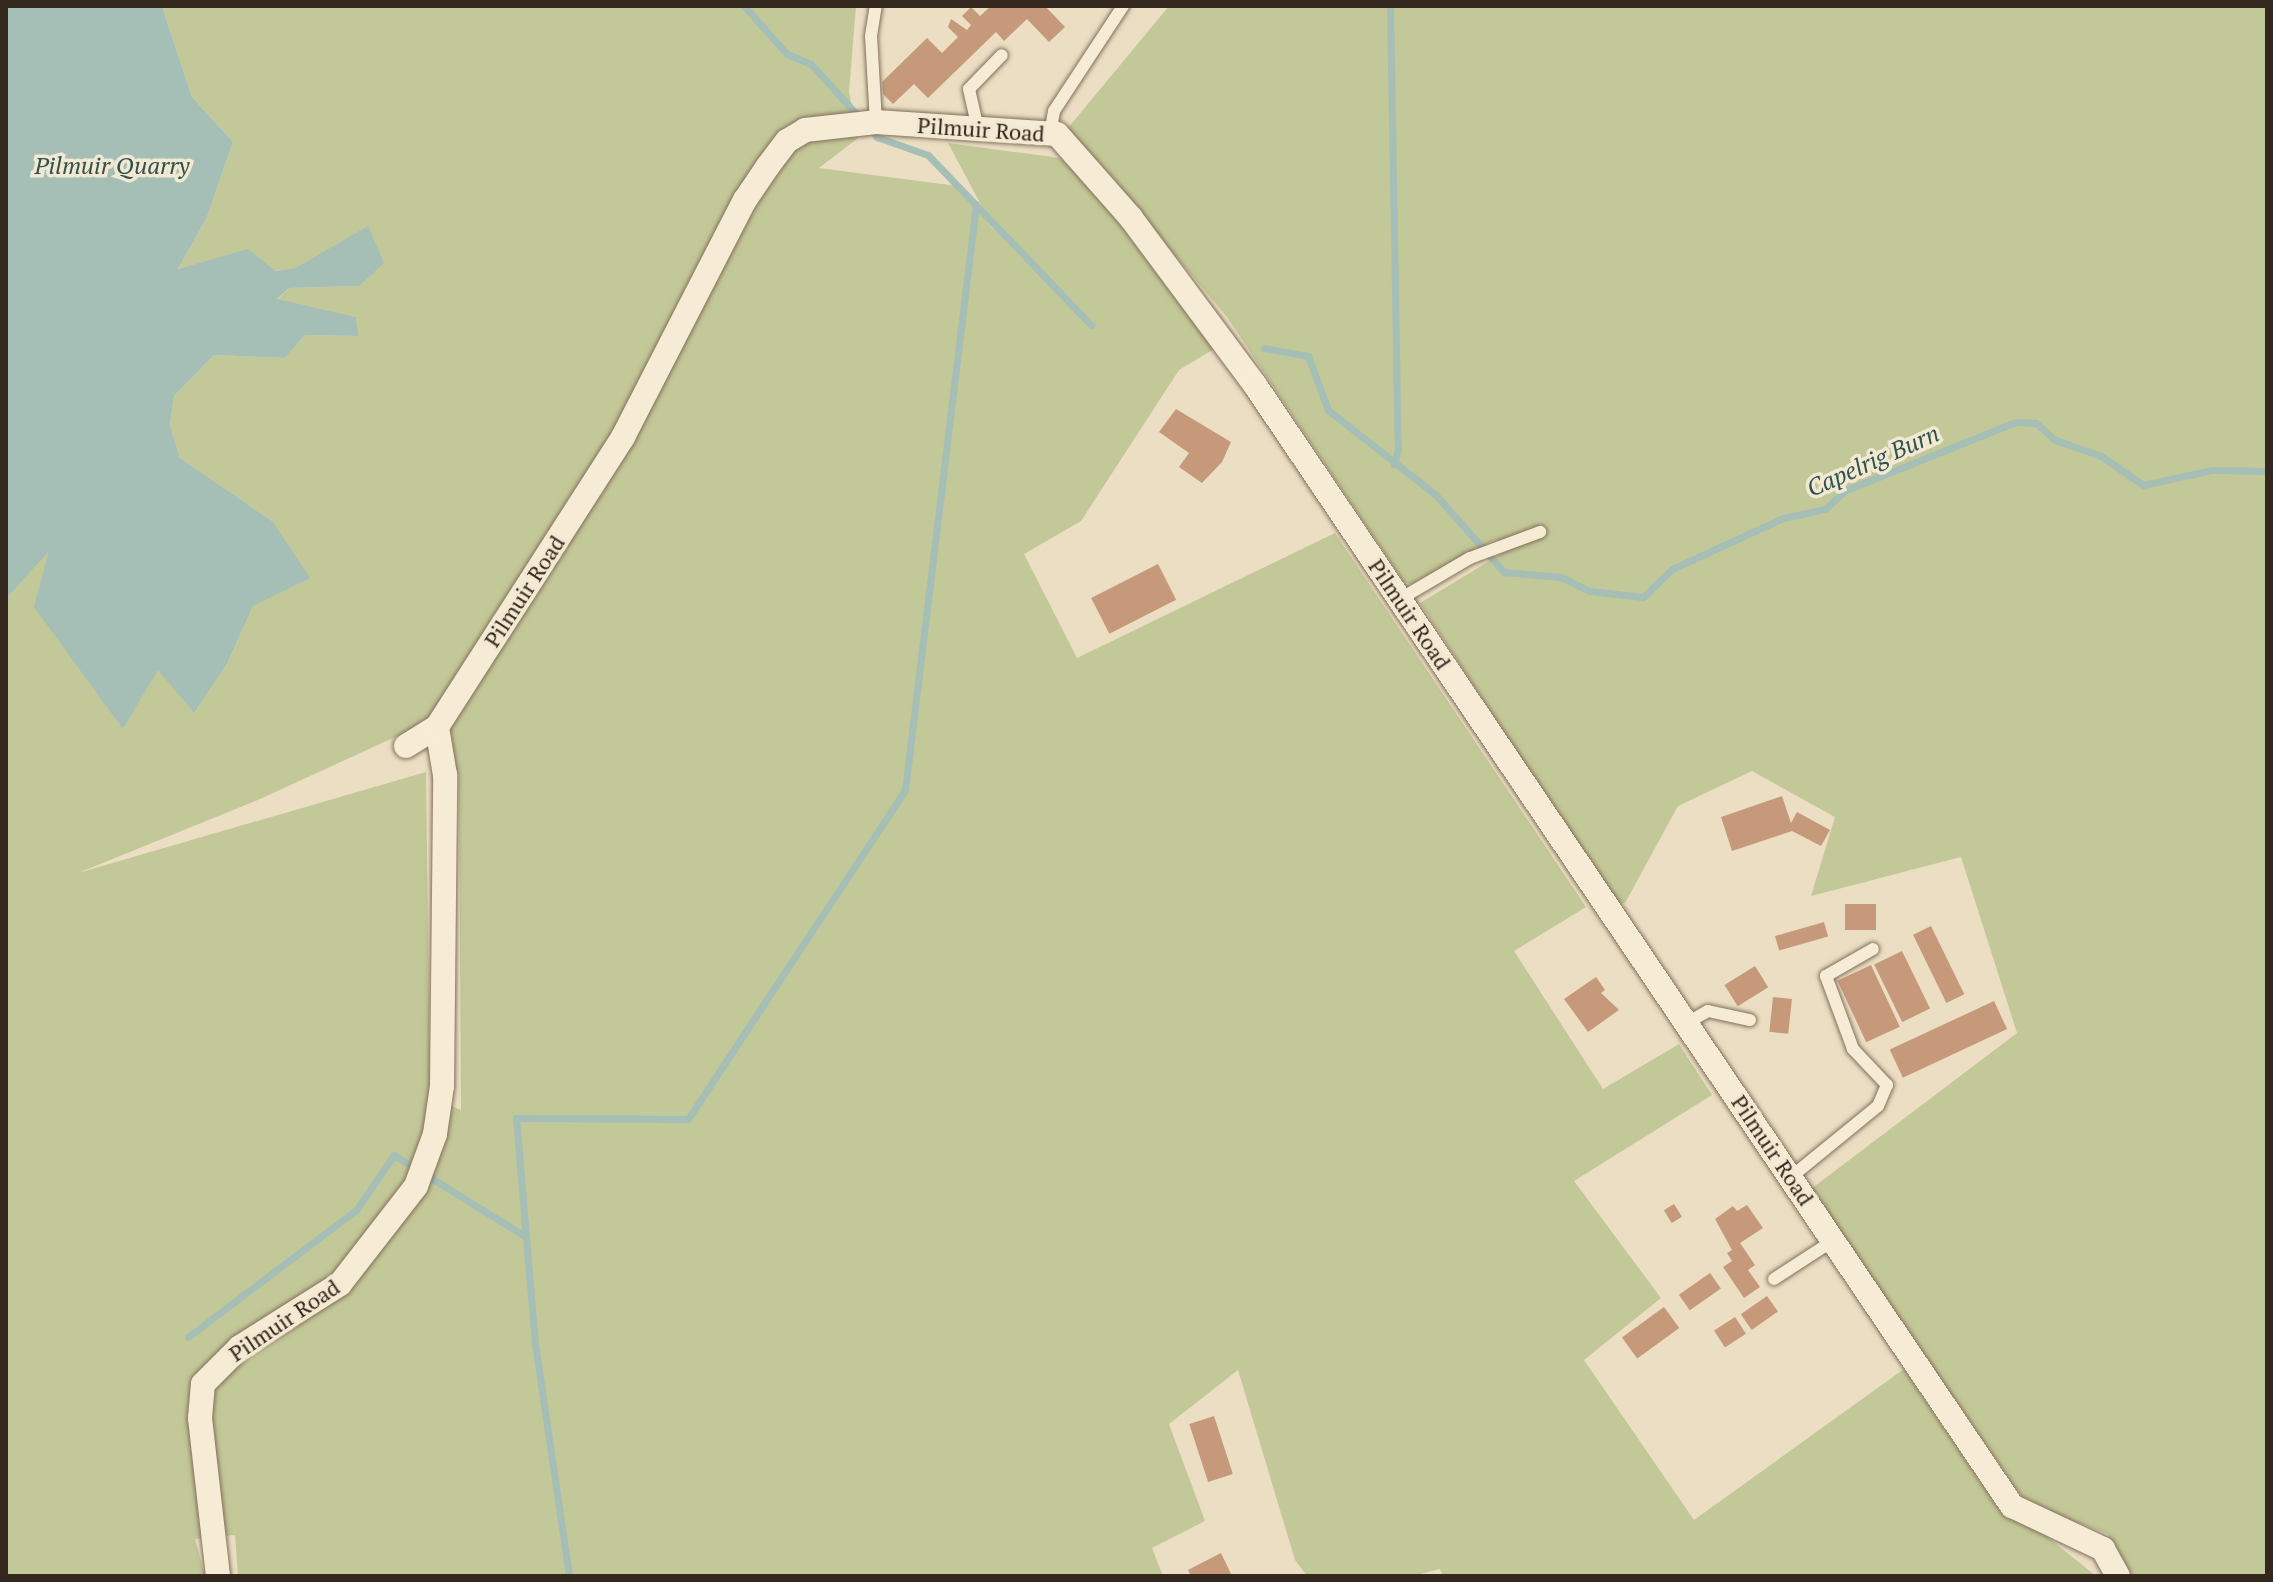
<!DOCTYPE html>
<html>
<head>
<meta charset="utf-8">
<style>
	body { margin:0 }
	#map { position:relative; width:2273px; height:1582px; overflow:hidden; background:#ebdec3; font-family:"PT Serif",serif }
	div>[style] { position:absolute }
	.green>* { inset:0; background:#c3c898 }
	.water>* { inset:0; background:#a5beb6 }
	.stream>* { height:7px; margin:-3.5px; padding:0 3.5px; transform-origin:3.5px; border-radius:3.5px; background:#a5beb6 }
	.building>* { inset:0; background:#c6997b; transform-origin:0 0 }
	.roads { filter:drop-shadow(0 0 2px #83705b) drop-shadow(0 0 2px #83705b) }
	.lane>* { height:12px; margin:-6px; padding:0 6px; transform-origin:6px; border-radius:6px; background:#f6ecd5 }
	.street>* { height:24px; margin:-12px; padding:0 12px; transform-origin:12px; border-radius:12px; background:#f6ecd5 }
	span { translate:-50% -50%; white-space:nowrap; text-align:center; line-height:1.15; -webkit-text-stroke:7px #f3e9d2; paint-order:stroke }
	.street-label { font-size:22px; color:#34281e }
	.water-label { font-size:24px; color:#2e5350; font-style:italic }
	.frame { position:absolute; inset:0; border:8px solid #34281e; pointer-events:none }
</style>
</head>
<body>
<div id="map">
	<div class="green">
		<div style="clip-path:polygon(evenodd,162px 6px,856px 6px,849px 92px,858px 138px,819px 168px,957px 186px,995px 231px,948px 143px,1060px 158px,1096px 193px,1214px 349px,1179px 370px,1081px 521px,1024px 554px,1077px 658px,1335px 533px,1586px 907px,1514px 951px,1603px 1089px,1679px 1044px,1712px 1095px,1574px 1181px,1661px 1298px,1584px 1360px,1694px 1520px,1904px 1369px,2002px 1514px,2045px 1535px,2096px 1576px,1443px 1576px,1440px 1569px,1413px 1576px,1307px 1576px,1295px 1560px,1238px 1370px,1169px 1424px,1205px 1521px,1152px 1548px,1163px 1576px,238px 1576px,235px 1535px,195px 1539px,205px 1576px,6px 1576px,6px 599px,50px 549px,123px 729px,158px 669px,194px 713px,227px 664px,253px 606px,272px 521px,180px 458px,170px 425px,174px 396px,214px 355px,285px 358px,305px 335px,357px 336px,356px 317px,277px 300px,289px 288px,359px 286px,367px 227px,295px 268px,276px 271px,248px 250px,178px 269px,207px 217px,233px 142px,192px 97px,162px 6px,417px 727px,459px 775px,461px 1110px,430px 1096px,426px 772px,78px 873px,260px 799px,417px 727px)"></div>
		<div style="clip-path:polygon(1169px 6px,2267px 6px,2267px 1576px,2125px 1576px,2108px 1534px,2026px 1503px,1811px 1189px,2017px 1033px,1961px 857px,1811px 896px,1835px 817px,1752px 771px,1678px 806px,1625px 903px,1616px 904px,1420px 603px,1501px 554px,1497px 539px,1411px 584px,1404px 582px,1227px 317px,1068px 128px)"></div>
	</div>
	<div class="water">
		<div style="clip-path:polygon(6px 6px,162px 6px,192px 97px,233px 142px,207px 217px,178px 269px,248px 249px,276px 271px,295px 268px,368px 226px,384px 263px,359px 286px,289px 288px,277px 299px,356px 317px,358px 336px,305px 335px,285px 358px,214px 355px,174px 396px,170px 425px,180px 458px,272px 521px,310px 578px,253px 606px,227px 664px,194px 713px,158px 670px,123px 729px,34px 607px,49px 551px,6px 599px)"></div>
	</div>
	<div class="stream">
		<div style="left:744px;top:6px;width:64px;rotate:48.1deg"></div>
		<div style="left:787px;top:54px;width:26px;rotate:23deg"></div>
		<div style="left:811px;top:64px;width:72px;rotate:47.8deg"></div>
		<div style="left:1390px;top:6px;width:443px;rotate:89deg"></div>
		<div style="left:1398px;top:449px;width:16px;rotate:104deg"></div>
		<div style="left:870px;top:129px;width:11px;rotate:49deg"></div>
		<div style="left:877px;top:137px;width:54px;rotate:19.4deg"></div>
		<div style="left:928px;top:155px;width:236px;rotate:46.2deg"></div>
		<div style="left:1264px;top:348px;width:45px;rotate:10.3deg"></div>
		<div style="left:1308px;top:356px;width:58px;rotate:69.7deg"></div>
		<div style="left:1328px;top:410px;width:137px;rotate:38.2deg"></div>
		<div style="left:1436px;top:495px;width:103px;rotate:48.6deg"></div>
		<div style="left:1504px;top:572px;width:57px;rotate:5deg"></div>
		<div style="left:1561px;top:577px;width:32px;rotate:26deg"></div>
		<div style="left:1590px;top:591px;width:53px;rotate:6.5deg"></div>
		<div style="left:1643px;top:597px;width:40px;rotate:-44deg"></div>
		<div style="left:1672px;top:569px;width:122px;rotate:-24.7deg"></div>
		<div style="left:1783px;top:518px;width:43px;rotate:-12.1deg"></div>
		<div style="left:1825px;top:509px;width:26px;rotate:-43deg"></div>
		<div style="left:1844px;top:491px;width:185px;rotate:-21.9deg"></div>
		<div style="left:2016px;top:422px;width:20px;rotate:3deg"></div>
		<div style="left:2036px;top:423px;width:25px;rotate:42deg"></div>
		<div style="left:2055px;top:440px;width:49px;rotate:19.2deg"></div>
		<div style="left:2101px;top:456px;width:51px;rotate:34.6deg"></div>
		<div style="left:2143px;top:485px;width:71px;rotate:-12.3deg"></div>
		<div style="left:2212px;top:470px;width:55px;rotate:1deg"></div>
		<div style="left:188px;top:1337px;width:211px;rotate:-37.1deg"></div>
		<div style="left:356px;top:1210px;width:67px;rotate:-55.4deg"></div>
		<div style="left:394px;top:1155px;width:155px;rotate:31.8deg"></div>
		<div style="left:569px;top:1576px;width:234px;rotate:-98.3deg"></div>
		<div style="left:535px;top:1344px;width:227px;rotate:-94.8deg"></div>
		<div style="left:516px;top:1118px;width:172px;rotate:0.3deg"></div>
		<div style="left:688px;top:1119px;width:394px;rotate:-56.6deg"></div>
		<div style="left:905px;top:790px;width:590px;rotate:-83.09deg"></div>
	</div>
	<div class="building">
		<div style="clip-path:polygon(991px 6px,1045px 6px,1065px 27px,1049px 42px,1027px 19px,1004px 41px,996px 32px,928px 98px,914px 84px,893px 104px,883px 94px,882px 82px,927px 38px,942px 53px,958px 37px,948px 27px,951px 19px,967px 30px,971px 25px,962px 16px,971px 7px,980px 16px)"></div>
		<div style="clip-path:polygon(1176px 409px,1231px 442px,1222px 462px,1202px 483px,1179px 467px,1189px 453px,1159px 432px)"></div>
		<div style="left:1158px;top:564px;width:40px;height:75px;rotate:63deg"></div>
		<div style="clip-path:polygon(1782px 796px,1791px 823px,1797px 812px,1830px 830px,1821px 846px,1792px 831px,1732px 851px,1721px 817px)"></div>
		<div style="left:1845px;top:904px;width:31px;height:26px"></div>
		<div style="left:1824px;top:922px;width:15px;height:51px;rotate:74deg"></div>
		<div style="left:1931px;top:926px;width:76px;height:20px;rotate:64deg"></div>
		<div style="left:1902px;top:951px;width:64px;height:31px;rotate:64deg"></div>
		<div style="left:1871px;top:965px;width:68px;height:37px;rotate:65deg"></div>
		<div style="left:1755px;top:966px;width:25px;height:36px;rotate:58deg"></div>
		<div style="clip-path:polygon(1596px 977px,1605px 990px,1601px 993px,1619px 1010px,1588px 1032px,1564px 999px)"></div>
		<div style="left:1773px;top:997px;width:19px;height:35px;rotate:6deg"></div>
		<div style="left:1994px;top:1001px;width:31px;height:115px;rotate:65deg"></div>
		<div style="left:1674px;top:1204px;width:15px;height:12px;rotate:58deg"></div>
		<div style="clip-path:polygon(1747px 1205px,1763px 1228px,1740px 1243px,1755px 1265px,1748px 1270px,1760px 1287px,1744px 1298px,1723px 1267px,1732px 1261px,1727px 1253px,1732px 1250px,1715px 1219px,1733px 1206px,1737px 1211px)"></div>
		<div style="left:1710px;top:1273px;width:19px;height:38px;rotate:55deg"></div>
		<div style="left:1767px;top:1296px;width:19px;height:32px;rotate:55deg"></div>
		<div style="left:1664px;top:1307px;width:26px;height:52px;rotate:54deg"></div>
		<div style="left:1735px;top:1317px;width:20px;height:25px;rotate:57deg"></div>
		<div style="left:1214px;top:1416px;width:61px;height:26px;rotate:72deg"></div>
		<div style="clip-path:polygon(1221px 1553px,1232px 1576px,1191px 1576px,1188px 1570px)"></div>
	</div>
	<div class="roads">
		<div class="lane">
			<div style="left:876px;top:122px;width:86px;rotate:-93.3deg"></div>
			<div style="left:871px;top:36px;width:30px;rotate:-81deg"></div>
			<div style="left:978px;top:129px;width:41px;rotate:-102.7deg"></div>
			<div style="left:969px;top:89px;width:47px;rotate:-45.9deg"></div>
			<div style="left:1050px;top:134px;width:23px;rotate:-80deg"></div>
			<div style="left:1054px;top:111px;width:126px;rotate:-56.7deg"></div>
			<div style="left:1400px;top:599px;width:81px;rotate:-30.4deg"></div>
			<div style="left:1470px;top:558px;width:75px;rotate:-20.4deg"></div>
			<div style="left:1687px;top:1023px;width:24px;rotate:-30deg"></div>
			<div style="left:1708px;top:1011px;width:43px;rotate:12.1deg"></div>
			<div style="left:1791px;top:1177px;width:112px;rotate:-39.2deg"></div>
			<div style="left:1878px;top:1106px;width:23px;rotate:-67deg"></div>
			<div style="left:1887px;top:1085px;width:50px;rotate:-133.4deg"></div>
			<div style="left:1853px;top:1049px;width:78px;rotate:-110.3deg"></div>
			<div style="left:1826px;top:976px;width:54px;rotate:-29.9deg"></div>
			<div style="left:1774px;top:1279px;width:72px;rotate:-33deg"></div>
		</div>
		<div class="street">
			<div style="left:406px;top:746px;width:36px;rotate:-32deg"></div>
			<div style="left:218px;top:1576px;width:159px;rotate:-96.5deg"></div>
			<div style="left:200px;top:1418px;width:34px;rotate:-85deg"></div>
			<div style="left:203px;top:1384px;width:52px;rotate:-45deg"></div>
			<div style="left:240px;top:1347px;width:118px;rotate:-32.2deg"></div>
			<div style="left:340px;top:1284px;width:124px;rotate:-52.2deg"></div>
			<div style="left:416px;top:1186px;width:55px;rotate:-69.9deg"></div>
			<div style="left:435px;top:1134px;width:49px;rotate:-81.7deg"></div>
			<div style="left:442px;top:1086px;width:311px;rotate:-89.4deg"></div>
			<div style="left:445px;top:775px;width:49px;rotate:-99.5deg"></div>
			<div style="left:437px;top:727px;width:345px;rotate:-57.3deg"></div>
			<div style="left:623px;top:437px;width:267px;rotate:-62.8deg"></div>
			<div style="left:745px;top:200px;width:41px;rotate:-55.9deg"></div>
			<div style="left:768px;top:166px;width:31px;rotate:-53deg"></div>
			<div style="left:787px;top:141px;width:21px;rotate:-31deg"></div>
			<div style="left:805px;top:130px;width:71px;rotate:-6.4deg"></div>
			<div style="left:876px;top:122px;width:181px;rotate:3.8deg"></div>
			<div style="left:1057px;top:134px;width:112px;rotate:48.6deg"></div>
			<div style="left:1131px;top:218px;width:208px;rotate:53.4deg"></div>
			<div style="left:1255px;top:385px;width:1353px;rotate:55.97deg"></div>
			<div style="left:2012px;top:1506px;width:101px;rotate:25.3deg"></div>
			<div style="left:2103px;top:1549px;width:31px;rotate:61deg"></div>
		</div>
	</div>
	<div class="street-label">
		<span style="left:981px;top:129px;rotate:4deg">Pilmuir Road</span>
		<span style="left:524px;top:591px;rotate:-57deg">Pilmuir Road</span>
		<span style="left:1410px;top:614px;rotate:56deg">Pilmuir Road</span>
		<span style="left:1773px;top:1150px;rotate:56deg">Pilmuir Road</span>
		<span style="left:284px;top:1320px;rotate:-34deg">Pilmuir Road</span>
	</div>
	<div class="water-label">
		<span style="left:112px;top:166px">Pilmuir Quarry</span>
		<span style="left:1873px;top:461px;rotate:-24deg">Capelrig Burn</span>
	</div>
	<div class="frame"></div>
</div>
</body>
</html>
